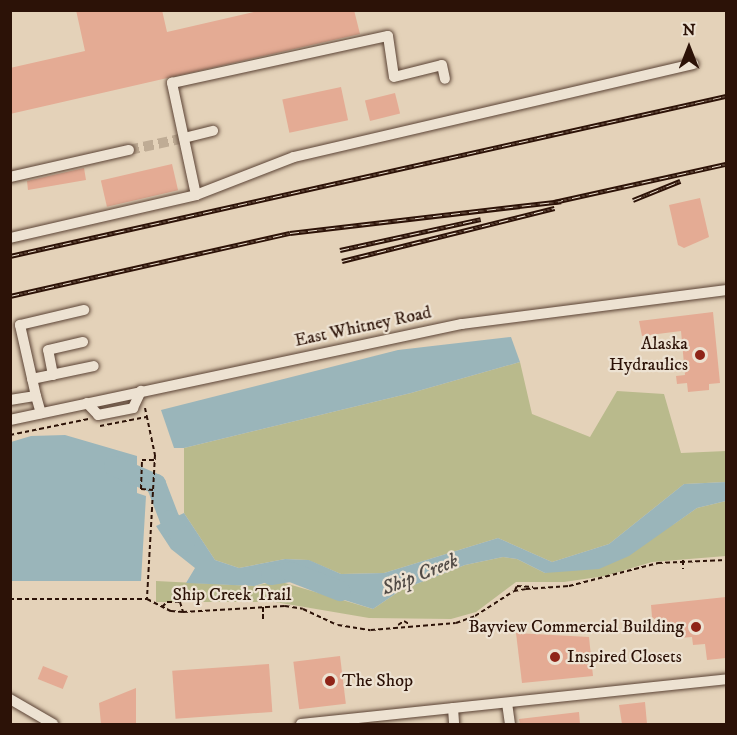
<!DOCTYPE html>
<html>
<head>
<meta charset="utf-8">
<style>
	body { margin:0 }
	#map { position:relative; width:737px; height:735px; overflow:hidden; background:#e4d2b9; font-family:"IM FELL DW Pica",serif }
	div>[style] { position:absolute }
	.green>* { inset:0; background:#b9ba8c }
	.water>* { inset:0; background:#9ab5ba }
	.river>* { height:20px; margin:-10px; padding:0 10px; transform-origin:10px; border-radius:10px; background:#9ab5ba }
	.building>* { inset:0; background:#e4ab94; transform-origin:0 0 }
	.minor-tunnel>* { height:10px; margin-top:-5px; transform-origin:0; background:repeating-linear-gradient(90deg,#bfac95 0 10px,transparent 0 15px) }
	.path>* { height:2px; margin-top:-1px; transform-origin:0; background:repeating-linear-gradient(90deg,#2c1207 0 4.5px,transparent 0 7.5px) }
	.roads { filter:drop-shadow(0 0 2px #5a4234) drop-shadow(0 0 2px #5a4234) }
	.minor>* { height:10px; margin:-5px; padding:0 5px; transform-origin:5px; border-radius:5px; background:#ede2d2 }
	.rail>* { height:5px; margin-top:-2.5px; transform-origin:0; background:repeating-linear-gradient(90deg,#ede2d2 0 9px,#2c1207 0 18px); box-sizing:border-box; border-block:2px solid #2c1207 }
	.dots>* { width:16px; height:16px; translate:-50% -50%; box-sizing:border-box; border:3px solid #ede2d2; border-radius:50% }
	span { translate:-50% -50%; white-space:nowrap; text-align:center; line-height:1.15; -webkit-text-stroke:4.5px #ede2d2; paint-order:stroke }
	.street-label { font-size:18px; color:#2c1207 }
	.poi-label { font-size:18px; color:#2c1207 }
	.right { translate:-100% -50%; text-align:right }
	.left { translate:0 -50%; text-align:left }
	.water-label { font-size:20px; color:#524b46; font-style:italic }
	.frame { position:absolute; inset:0; border:12px solid #2c1207; pointer-events:none }
	.north { position:absolute; left:659px; top:18px; width:60px; height:60px; -webkit-text-stroke:4px #ede2d2; paint-order:stroke; rotate:0deg; font-size:16px; font-weight:700; line-height:24px; text-align:center; color:#2c1207 }
	.north::after { content:''; display:block; margin:auto; width:21px; height:27px; background:#2c1207; clip-path:polygon(50% 0,100% 100%,50% 72%,0 100%) }
</style>
</head>
<body>
<div id="map">
	<div class="green">
		<div style="clip-path:polygon(520px 362px,532px 414px,590px 437px,617px 391px,664px 394px,681px 453px,726px 451px,726px 482px,684px 484px,609px 544px,552px 562px,498px 538px,384px 573px,341px 574px,308px 560px,285px 559px,239px 568px,215px 560px,184px 513px,184px 448px,411px 393px)"></div>
		<div style="clip-path:polygon(726px 501px,726px 556px,652px 562px,605px 576px,564px 582px,516px 582px,476px 612px,451px 619px,369px 618px,275px 602px,156px 602px,156px 581px,254px 586px,278px 581px,373px 609px,401px 590px,465px 565px,503px 557px,517px 559px,545px 573px,674px 524px,697px 508px)"></div>
	</div>
	<div class="water">
		<div style="clip-path:polygon(511px 337px,520px 362px,411px 393px,184px 448px,174px 448px,161px 410px,398px 350px)"></div>
		<div style="clip-path:polygon(65px 435px,137px 456px,137px 493px,146px 496px,141px 581px,11px 581px,11px 442px,31px 436px)"></div>
		<div style="clip-path:polygon(726px 482px,726px 501px,697px 508px,629px 556px,599px 569px,545px 573px,517px 559px,503px 557px,465px 565px,401px 590px,373px 609px,341px 599px,303px 572px,254px 586px,186px 583px,195px 568px,171px 549px,156px 526px,184px 513px,215px 560px,239px 568px,285px 559px,309px 560px,341px 574px,384px 573px,498px 538px,552px 562px,609px 544px,684px 484px)"></div>
	</div>
	<div class="river">
		<div style="left:114px;top:466px;width:46px;rotate:23.2deg"></div>
		<div style="left:156px;top:484px;width:39px;rotate:69deg"></div>
		<div style="left:170px;top:520px;width:27px;rotate:56deg"></div>
		<div style="left:271px;top:575px;width:20px;rotate:-9deg"></div>
		<div style="left:291px;top:572px;width:53px;rotate:21.2deg"></div>
	</div>
	<div class="building">
		<div style="clip-path:polygon(76px 10px,162px 10px,167px 32px,263px 10px,354px 10px,360px 34px,10px 114px,10px 68px,85px 51px)"></div>
		<div style="left:341px;top:87px;width:34px;height:60px;rotate:78deg"></div>
		<div style="left:395px;top:93px;width:21px;height:31px;rotate:76deg"></div>
		<div style="left:172px;top:164px;width:27px;height:73px;rotate:77deg"></div>
		<div style="clip-path:polygon(84px 168px,86px 180px,28px 190px,27px 181px)"></div>
		<div style="clip-path:polygon(700px 198px,709px 237px,684px 248px,678px 245px,669px 205px)"></div>
		<div style="clip-path:polygon(713px 312px,720px 383px,709px 384px,709px 390px,688px 392px,687px 383px,677px 384px,676px 376px,685px 375px,681px 331px,642px 336px,639px 321px)"></div>
		<div style="clip-path:polygon(726px 597px,726px 658px,707px 660px,705px 644px,693px 645px,692px 637px,679px 638px,652px 617px,651px 605px)"></div>
		<div style="clip-path:polygon(516px 633px,589px 637px,593px 676px,522px 683px)"></div>
		<div style="left:340px;top:656px;width:48px;height:47px;rotate:83deg"></div>
		<div style="left:269px;top:664px;width:48px;height:97px;rotate:86deg"></div>
		<div style="left:43px;top:666px;width:27px;height:14px;rotate:22deg"></div>
		<div style="clip-path:polygon(136px 688px,136px 724px,101px 724px,99px 703px)"></div>
		<div style="clip-path:polygon(645px 702px,647px 724px,622px 724px,619px 705px)"></div>
		<div style="clip-path:polygon(579px 712px,580px 724px,520px 724px,519px 719px)"></div>
	</div>
	<div class="minor-tunnel">
		<div style="left:129px;top:150px;width:56px;rotate:-12.3deg"></div>
	</div>
	<div class="path">
		<div style="left:145px;top:408px;width:48px;rotate:78deg"></div>
		<div style="left:155px;top:455px;width:144px;rotate:93.2deg"></div>
		<div style="left:100px;top:426px;width:47px;rotate:-11.1deg"></div>
		<div style="left:10px;top:435px;width:80px;rotate:-11.6deg"></div>
		<div style="left:153px;top:490px;width:12px;rotate:-175deg"></div>
		<div style="left:141px;top:489px;width:29px;rotate:-88deg"></div>
		<div style="left:142px;top:460px;width:13px"></div>
		<div style="left:683px;top:560px;width:9px;rotate:90deg"></div>
		<div style="left:515px;top:590px;width:4px;rotate:-63deg"></div>
		<div style="left:517px;top:586px;width:16px;rotate:4deg"></div>
		<div style="left:10px;top:599px;width:137px"></div>
		<div style="left:147px;top:599px;width:27px;rotate:27deg"></div>
		<div style="left:171px;top:611px;width:12px;rotate:5deg"></div>
		<div style="left:183px;top:612px;width:102px;rotate:-3.4deg"></div>
		<div style="left:285px;top:606px;width:18px;rotate:9deg"></div>
		<div style="left:303px;top:609px;width:38px;rotate:25deg"></div>
		<div style="left:338px;top:625px;width:33px;rotate:9deg"></div>
		<div style="left:371px;top:630px;width:85px;rotate:-4.7deg"></div>
		<div style="left:456px;top:623px;width:20px;rotate:-20deg"></div>
		<div style="left:475px;top:616px;width:46px;rotate:-32.7deg"></div>
		<div style="left:514px;top:591px;width:12px;rotate:-9deg"></div>
		<div style="left:526px;top:589px;width:43px;rotate:-4deg"></div>
		<div style="left:569px;top:586px;width:92px;rotate:-14.5deg"></div>
		<div style="left:658px;top:563px;width:68px;rotate:-2.5deg"></div>
		<div style="left:162px;top:607px;width:7px;rotate:-45deg"></div>
		<div style="left:167px;top:602px;width:13px"></div>
		<div style="left:180px;top:602px;width:10px;rotate:73deg"></div>
		<div style="left:263px;top:607px;width:14px;rotate:90deg"></div>
		<div style="left:398px;top:625px;width:7px;rotate:-34deg"></div>
		<div style="left:404px;top:621px;width:6px;rotate:31deg"></div>
	</div>
	<div class="roads">
		<div class="minor">
			<div style="left:184px;top:138px;width:30px;rotate:-14deg"></div>
			<div style="left:10px;top:177px;width:122px;rotate:-12.8deg"></div>
			<div style="left:196px;top:195px;width:115px;rotate:-102.1deg"></div>
			<div style="left:172px;top:83px;width:221px;rotate:-12.3deg"></div>
			<div style="left:388px;top:36px;width:41px;rotate:81.7deg"></div>
			<div style="left:394px;top:77px;width:49px;rotate:-14deg"></div>
			<div style="left:442px;top:65px;width:14px;rotate:78deg"></div>
			<div style="left:10px;top:238px;width:191px;rotate:-13deg"></div>
			<div style="left:196px;top:195px;width:105px;rotate:-21.2deg"></div>
			<div style="left:294px;top:157px;width:410px;rotate:-13.1deg"></div>
			<div style="left:53px;top:375px;width:25px;rotate:-101deg"></div>
			<div style="left:48px;top:350px;width:36px;rotate:-13deg"></div>
			<div style="left:32px;top:379px;width:63px;rotate:-11.8deg"></div>
			<div style="left:36px;top:396px;width:73px;rotate:-102.7deg"></div>
			<div style="left:20px;top:325px;width:66px;rotate:-13.2deg"></div>
			<div style="left:10px;top:400px;width:26px;rotate:-9deg"></div>
			<div style="left:36px;top:396px;width:18px;rotate:74deg"></div>
			<div style="left:87px;top:403px;width:16px;rotate:47deg"></div>
			<div style="left:98px;top:415px;width:36px;rotate:-11deg"></div>
			<div style="left:133px;top:408px;width:19px;rotate:-65deg"></div>
			<div style="left:10px;top:420px;width:462px;rotate:-12deg"></div>
			<div style="left:462px;top:324px;width:266px;rotate:-7.3deg"></div>
			<div style="left:10px;top:699px;width:50px;rotate:30.2deg"></div>
			<div style="left:507px;top:703px;width:21px;rotate:82deg"></div>
			<div style="left:453px;top:708px;width:16px;rotate:86deg"></div>
			<div style="left:301px;top:724px;width:427px;rotate:-6deg"></div>
		</div>
	</div>
	<div class="rail">
		<div style="left:633px;top:200px;width:51px;rotate:-22deg"></div>
		<div style="left:554px;top:202px;width:176px;rotate:-12.5deg"></div>
		<div style="left:340px;top:250px;width:144px;rotate:-12.4deg"></div>
		<div style="left:10px;top:256px;width:734px;rotate:-12.6deg"></div>
		<div style="left:342px;top:261px;width:219px;rotate:-14deg"></div>
		<div style="left:10px;top:296px;width:287px;rotate:-12.7deg"></div>
		<div style="left:290px;top:233px;width:273px;rotate:-6.7deg"></div>
	</div>
	<div class="dots">
		<div style="left:700px;top:355px;background:#8f2418"></div>
		<div style="left:696px;top:627px;background:#8f2418"></div>
		<div style="left:555px;top:657px;background:#8f2418"></div>
		<div style="left:330px;top:681px;background:#8f2418"></div>
	</div>
	<div class="street-label">
		<span style="left:363px;top:327px;rotate:-12deg">East Whitney Road</span>
		<span style="left:232px;top:595px">Ship Creek Trail</span>
	</div>
	<div class="poi-label">
		<span class="right" style="left:688px;top:355px">Alaska<br>Hydraulics</span>
		<span class="right" style="left:684px;top:627px">Bayview Commercial Building</span>
		<span class="left" style="left:567px;top:657px">Inspired Closets</span>
		<span class="left" style="left:342px;top:681px">The Shop</span>
	</div>
	<div class="water-label">
		<span style="left:420px;top:575px;rotate:-22deg">Ship Creek</span>
	</div>
	<div class="frame"></div>
	<div class="north">N</div>
</div>
</body>
</html>
